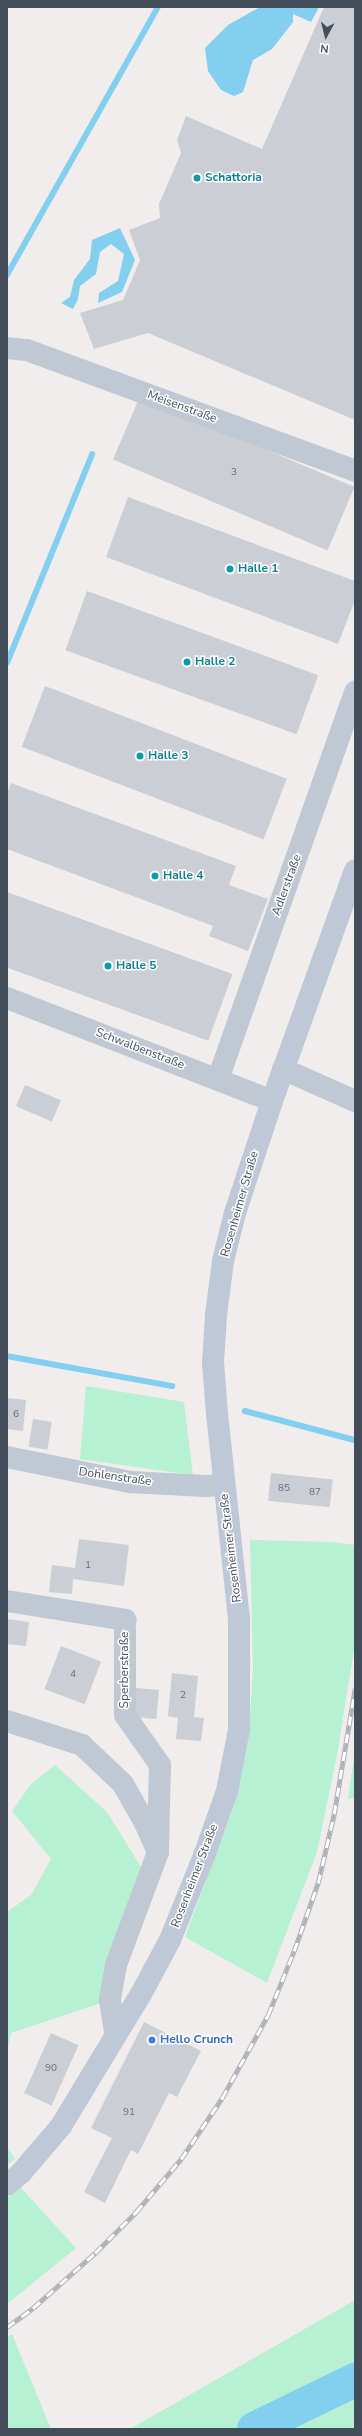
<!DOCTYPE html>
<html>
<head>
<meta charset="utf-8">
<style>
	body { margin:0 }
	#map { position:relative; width:362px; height:2436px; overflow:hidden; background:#f0edec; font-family:"Nunito Sans",sans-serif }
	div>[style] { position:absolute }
	.green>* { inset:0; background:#b7f1d3 }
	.water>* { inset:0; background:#82cff0 }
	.stream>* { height:5.5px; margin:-2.75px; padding:0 2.75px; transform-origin:2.75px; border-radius:2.75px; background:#82cff0 }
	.river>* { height:34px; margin:-17px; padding:0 17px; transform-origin:17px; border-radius:17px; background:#82cff0 }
	.building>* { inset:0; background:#cbced5; transform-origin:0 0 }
	.minor>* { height:22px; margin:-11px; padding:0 11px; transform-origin:11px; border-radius:11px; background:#bfc8d3 }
	.secondary>* { height:22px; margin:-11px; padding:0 11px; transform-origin:11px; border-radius:11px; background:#bec8d7 }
	.rail>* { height:4.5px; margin-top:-2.25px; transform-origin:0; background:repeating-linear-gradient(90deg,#fff 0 9px,#aeb1b8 0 18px); box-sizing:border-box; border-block:1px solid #aeb1b8 }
	.dots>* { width:11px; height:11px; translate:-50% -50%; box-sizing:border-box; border:2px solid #fff; border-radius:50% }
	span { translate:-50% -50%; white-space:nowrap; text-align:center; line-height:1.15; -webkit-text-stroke:3px #fff; paint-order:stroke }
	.number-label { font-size:10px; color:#666e7a }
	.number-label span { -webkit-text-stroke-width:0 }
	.culture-label { font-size:12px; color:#0d838f; font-weight:700 }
	.left { translate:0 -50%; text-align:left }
	.street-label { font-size:12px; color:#444e5b }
	.shop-label { font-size:12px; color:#366cbe; font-weight:700 }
	.frame { position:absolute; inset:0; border:8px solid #444e5b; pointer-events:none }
	.north { position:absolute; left:306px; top:16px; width:40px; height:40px; -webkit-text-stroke:3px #fff; paint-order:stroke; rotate:187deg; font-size:11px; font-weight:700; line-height:16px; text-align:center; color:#444e5b }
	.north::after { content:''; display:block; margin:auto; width:14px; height:18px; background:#444e5b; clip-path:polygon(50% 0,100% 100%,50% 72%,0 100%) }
</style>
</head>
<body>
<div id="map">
	<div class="green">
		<div style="clip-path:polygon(86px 1386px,184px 1402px,193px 1475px,80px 1459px)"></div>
		<div style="clip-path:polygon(250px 1540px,331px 1542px,355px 1545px,355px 1644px,337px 1755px,317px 1852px,267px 1983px,185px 1937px,231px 1814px,248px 1743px,253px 1670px)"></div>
		<div style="clip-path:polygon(355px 1751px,355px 1798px,348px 1799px)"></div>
		<div style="clip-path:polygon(55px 1765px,107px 1812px,141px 1867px,114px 1940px,110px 2000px,11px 2033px,7px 2052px,7px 1912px,31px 1895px,51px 1859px,12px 1811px,31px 1784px)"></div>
		<div style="clip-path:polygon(7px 2147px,15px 2159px,7px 2165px)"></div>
		<div style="clip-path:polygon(21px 2188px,76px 2248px,7px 2304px,7px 2198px)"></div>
		<div style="clip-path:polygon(355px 2300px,355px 2429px,130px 2429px)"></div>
		<div style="clip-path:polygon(12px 2334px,51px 2429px,7px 2429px,7px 2337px)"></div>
	</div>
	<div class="water">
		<div style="clip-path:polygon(260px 7px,319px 7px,311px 22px,293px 14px,293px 22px,272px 49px,253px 60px,243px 92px,234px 96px,221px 90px,208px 71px,205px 48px,228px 25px)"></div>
		<div style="clip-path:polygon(120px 228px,135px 260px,122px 292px,98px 303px,99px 293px,118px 281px,124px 254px,111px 244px,100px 252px,96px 274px,80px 286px,78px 299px,73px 309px,61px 303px,70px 297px,74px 280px,90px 259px,92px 240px)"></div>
	</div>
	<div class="stream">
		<div style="left:7px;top:275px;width:308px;rotate:-60.6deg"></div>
		<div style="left:7px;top:663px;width:225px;rotate:-67.8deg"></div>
		<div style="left:7px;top:1356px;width:168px;rotate:10.3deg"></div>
		<div style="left:245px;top:1411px;width:114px;rotate:14.8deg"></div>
	</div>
	<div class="river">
		<div style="left:254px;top:2429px;width:112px;rotate:-25.9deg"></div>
	</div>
	<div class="building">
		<div style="clip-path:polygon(324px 7px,355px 7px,355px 420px,148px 333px,94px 349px,80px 313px,123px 300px,140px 260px,129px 230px,160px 218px,159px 204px,181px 153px,177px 140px,186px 116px,262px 149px)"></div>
		<div style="left:140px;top:396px;width:233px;height:69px;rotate:23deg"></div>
		<div style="clip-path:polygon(128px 497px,355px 581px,355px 600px,338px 644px,106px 557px)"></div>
		<div style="left:87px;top:591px;width:246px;height:63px;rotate:20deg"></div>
		<div style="left:45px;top:686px;width:259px;height:65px;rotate:21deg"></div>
		<div style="clip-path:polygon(11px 783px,236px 866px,229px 885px,268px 899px,248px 951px,209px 936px,213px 926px,7px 849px,7px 794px)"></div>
		<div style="left:7px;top:892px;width:240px;height:71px;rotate:20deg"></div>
		<div style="left:25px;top:1085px;width:39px;height:23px;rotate:23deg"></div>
		<div style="clip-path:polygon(7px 1398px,26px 1400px,23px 1431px,7px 1429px)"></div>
		<div style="left:33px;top:1419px;width:19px;height:28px;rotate:9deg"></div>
		<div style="left:271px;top:1473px;width:62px;height:28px;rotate:6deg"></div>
		<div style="clip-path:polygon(79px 1539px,129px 1545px,124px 1586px,73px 1579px,72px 1594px,49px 1592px,52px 1565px,75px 1568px)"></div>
		<div style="clip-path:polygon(7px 1619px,29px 1622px,26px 1646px,7px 1644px)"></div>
		<div style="left:61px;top:1646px;width:43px;height:46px;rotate:21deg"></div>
		<div style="clip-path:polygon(172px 1673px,198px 1676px,194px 1717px,204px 1718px,201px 1741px,176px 1739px,178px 1718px,168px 1716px)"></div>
		<div style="left:136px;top:1688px;width:23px;height:29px;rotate:5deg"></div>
		<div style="clip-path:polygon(144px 2022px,201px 2051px,177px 2097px,169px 2093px,138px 2154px,131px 2150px,105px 2203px,84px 2192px,112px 2138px,91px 2128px)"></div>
		<div style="left:51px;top:2033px;width:30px;height:66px;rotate:24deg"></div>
	</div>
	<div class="minor">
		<div style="left:7px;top:348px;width:20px;rotate:6deg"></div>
		<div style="left:27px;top:350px;width:350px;rotate:20.2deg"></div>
		<div style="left:7px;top:998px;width:284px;rotate:21.2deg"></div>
		<div style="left:283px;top:1069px;width:79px;rotate:24deg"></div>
		<div style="left:218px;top:1079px;width:411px;rotate:-70.5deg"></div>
		<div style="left:7px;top:1457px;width:126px;rotate:11.5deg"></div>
		<div style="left:130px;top:1482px;width:75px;rotate:3.1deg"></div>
		<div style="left:205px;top:1486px;width:19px;rotate:-3deg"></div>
		<div style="left:7px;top:1601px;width:120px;rotate:9.1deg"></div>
		<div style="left:125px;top:1620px;width:95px;rotate:90deg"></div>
		<div style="left:125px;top:1715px;width:61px;rotate:55deg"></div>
		<div style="left:160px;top:1765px;width:82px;rotate:91.4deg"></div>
		<div style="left:7px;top:1721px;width:79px;rotate:17.7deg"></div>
		<div style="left:82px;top:1745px;width:57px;rotate:43.6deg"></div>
		<div style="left:123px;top:1784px;width:45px;rotate:60.6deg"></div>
		<div style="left:145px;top:1823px;width:32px;rotate:66deg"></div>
		<div style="left:158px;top:1852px;width:121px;rotate:110.4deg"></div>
		<div style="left:116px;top:1965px;width:36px;rotate:100deg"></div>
		<div style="left:110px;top:2000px;width:36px;rotate:81deg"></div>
	</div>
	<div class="secondary">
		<div style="left:7px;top:2185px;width:18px;rotate:-41deg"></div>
		<div style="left:21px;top:2173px;width:62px;rotate:-49.6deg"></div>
		<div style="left:61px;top:2126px;width:154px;rotate:-58.8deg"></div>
		<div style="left:141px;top:1994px;width:61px;rotate:-61.8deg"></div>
		<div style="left:170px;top:1940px;width:91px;rotate:-68deg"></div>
		<div style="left:204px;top:1856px;width:69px;rotate:-70.5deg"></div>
		<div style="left:227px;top:1791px;width:62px;rotate:-78.9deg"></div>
		<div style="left:239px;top:1730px;width:111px;rotate:-90deg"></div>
		<div style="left:239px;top:1619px;width:206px;rotate:-96.1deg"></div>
		<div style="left:217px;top:1414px;width:52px;rotate:-94.4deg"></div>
		<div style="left:213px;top:1362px;width:47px;rotate:-86.3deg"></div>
		<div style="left:216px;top:1315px;width:54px;rotate:-82.6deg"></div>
		<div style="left:223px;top:1261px;width:49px;rotate:-76deg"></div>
		<div style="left:235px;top:1213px;width:118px;rotate:-71.7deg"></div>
		<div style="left:272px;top:1101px;width:245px;rotate:-70.2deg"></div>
	</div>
	<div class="rail">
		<div style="left:7px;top:2327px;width:32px;rotate:-36deg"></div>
		<div style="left:33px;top:2308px;width:83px;rotate:-41.6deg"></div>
		<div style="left:95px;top:2253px;width:58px;rotate:-45deg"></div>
		<div style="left:136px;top:2212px;width:70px;rotate:-49.7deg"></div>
		<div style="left:181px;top:2159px;width:73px;rotate:-56.1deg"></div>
		<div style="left:222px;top:2098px;width:95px;rotate:-61deg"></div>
		<div style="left:268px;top:2015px;width:69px;rotate:-67.9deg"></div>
		<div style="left:294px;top:1951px;width:72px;rotate:-70.6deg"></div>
		<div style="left:318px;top:1883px;width:71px;rotate:-76.9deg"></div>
		<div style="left:334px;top:1814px;width:128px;rotate:-80.5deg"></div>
	</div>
	<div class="dots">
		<div style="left:197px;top:178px;background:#0f9aa8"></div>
		<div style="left:230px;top:569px;background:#0f9aa8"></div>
		<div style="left:187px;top:662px;background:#0f9aa8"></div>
		<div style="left:140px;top:756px;background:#0f9aa8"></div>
		<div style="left:155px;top:876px;background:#0f9aa8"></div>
		<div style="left:108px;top:966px;background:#0f9aa8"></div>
		<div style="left:152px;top:2040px;background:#3f7fe0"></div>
	</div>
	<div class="number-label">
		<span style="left:234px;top:473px">3</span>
		<span style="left:16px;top:1415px">6</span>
		<span style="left:284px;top:1489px">85</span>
		<span style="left:315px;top:1493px">87</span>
		<span style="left:88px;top:1566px">1</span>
		<span style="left:73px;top:1675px">4</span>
		<span style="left:183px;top:1696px">2</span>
		<span style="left:51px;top:2069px">90</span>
		<span style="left:129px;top:2113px">91</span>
	</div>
	<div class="culture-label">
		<span class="left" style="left:205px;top:178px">Schattoria</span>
		<span class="left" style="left:238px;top:569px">Halle 1</span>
		<span class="left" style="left:195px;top:662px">Halle 2</span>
		<span class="left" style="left:148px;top:756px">Halle 3</span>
		<span class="left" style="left:163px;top:876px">Halle 4</span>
		<span class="left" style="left:116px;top:966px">Halle 5</span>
	</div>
	<div class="street-label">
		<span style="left:182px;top:407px;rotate:20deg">Meisenstraße</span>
		<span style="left:287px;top:885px;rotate:-70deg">Adlerstraße</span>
		<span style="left:140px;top:1049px;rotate:21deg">Schwalbenstraße</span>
		<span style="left:240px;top:1204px;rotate:-74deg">Rosenheimer Straße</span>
		<span style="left:115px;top:1477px;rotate:8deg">Dohlenstraße</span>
		<span style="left:231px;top:1548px;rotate:-97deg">Rosenheimer Straße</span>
		<span style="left:125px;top:1670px;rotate:-90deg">Sperberstraße</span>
		<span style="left:195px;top:1876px;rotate:-69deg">Rosenheimer Straße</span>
	</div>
	<div class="shop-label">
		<span class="left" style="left:160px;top:2040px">Hello Crunch</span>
	</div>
	<div class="frame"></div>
	<div class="north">N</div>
</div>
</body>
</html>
